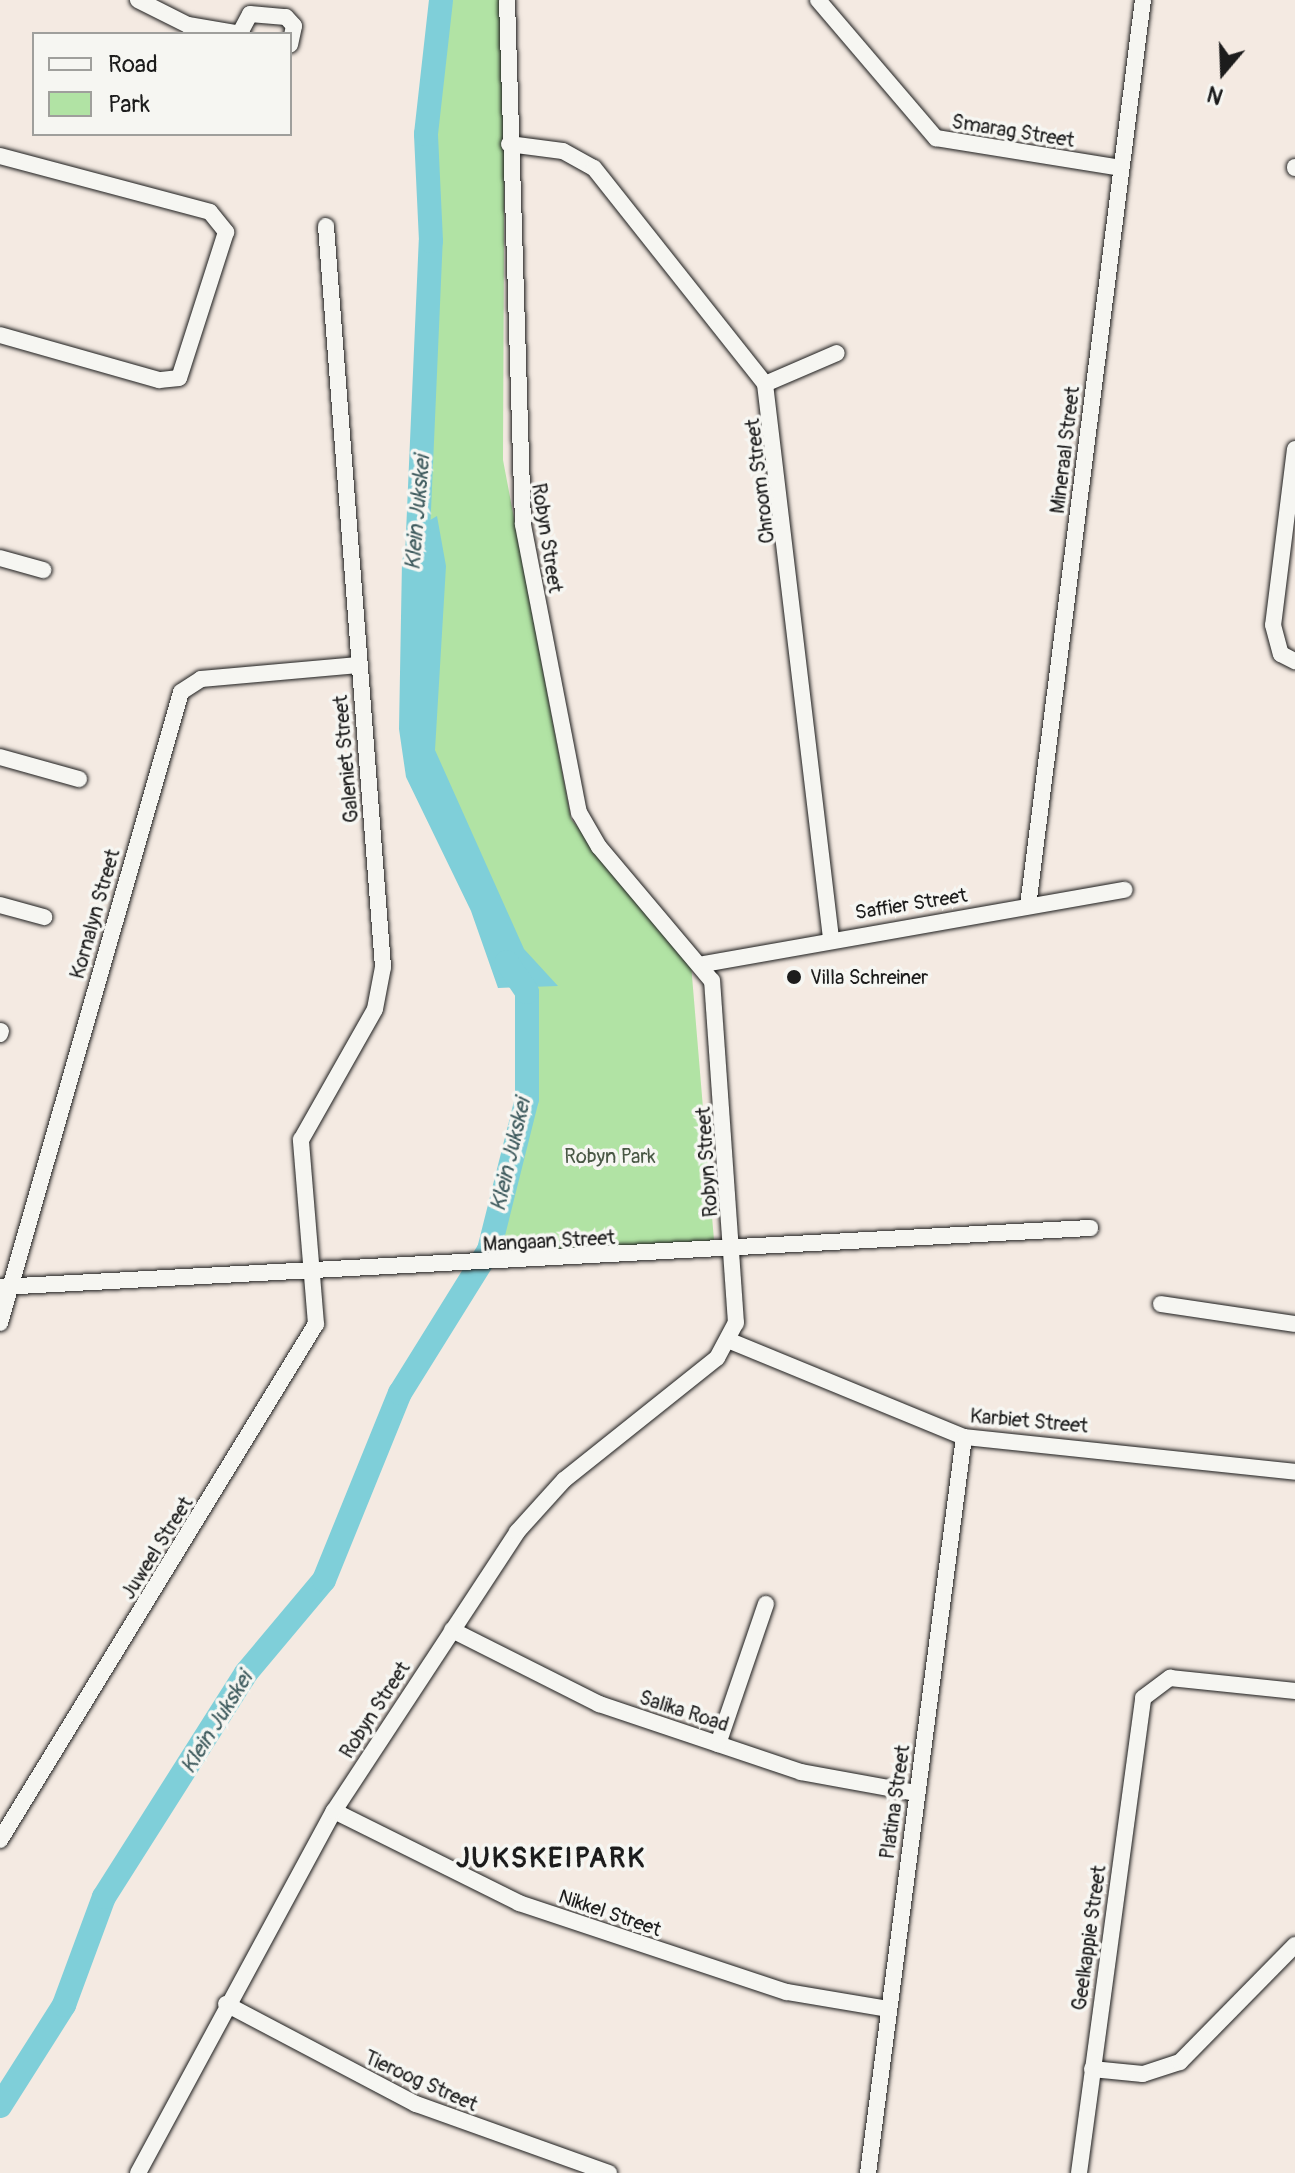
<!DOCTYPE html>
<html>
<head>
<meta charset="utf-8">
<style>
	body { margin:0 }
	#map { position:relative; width:1295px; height:2173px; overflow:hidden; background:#f4eae2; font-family:Pangolin,sans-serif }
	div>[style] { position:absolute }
	.green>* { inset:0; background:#b1e3a4 }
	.water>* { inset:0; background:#7fcfd9 }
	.river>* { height:24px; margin:-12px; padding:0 12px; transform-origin:12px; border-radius:12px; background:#7fcfd9 }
	.roads { filter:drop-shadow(0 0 2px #1c1c1c) drop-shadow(0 0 2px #1c1c1c) }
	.street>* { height:16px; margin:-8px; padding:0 8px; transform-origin:8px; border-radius:8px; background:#f6f6f2 }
	.dots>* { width:22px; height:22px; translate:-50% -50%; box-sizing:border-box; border:4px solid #f6f6f2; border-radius:50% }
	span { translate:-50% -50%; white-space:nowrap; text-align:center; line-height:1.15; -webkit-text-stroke:7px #f6f6f2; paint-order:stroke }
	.street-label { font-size:20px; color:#1c1c1c }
	.poi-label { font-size:20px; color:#1c1c1c }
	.left { translate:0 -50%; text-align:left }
	.park-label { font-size:20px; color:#495845 }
	.water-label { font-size:22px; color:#3f5b5e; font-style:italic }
	.district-label { font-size:28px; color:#1c1c1c; font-weight:700; letter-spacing:2px }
	.legend { position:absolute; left:32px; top:32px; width:260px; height:104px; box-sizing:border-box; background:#f6f6f2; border:2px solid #9f9f9c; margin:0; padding:10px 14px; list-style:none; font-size:24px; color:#1c1c1c }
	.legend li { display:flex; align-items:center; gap:16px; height:40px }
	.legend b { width:40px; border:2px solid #9f9f9c }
	.north { position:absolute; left:1183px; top:32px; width:80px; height:80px; -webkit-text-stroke:6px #f6f6f2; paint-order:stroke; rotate:199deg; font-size:22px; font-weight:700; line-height:32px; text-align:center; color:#1c1c1c }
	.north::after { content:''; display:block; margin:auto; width:28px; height:36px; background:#1c1c1c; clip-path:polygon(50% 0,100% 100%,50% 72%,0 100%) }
</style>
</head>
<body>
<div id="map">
	<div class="green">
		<div style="clip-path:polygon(441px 0,505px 0,503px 460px,571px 819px,691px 964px,715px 1252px,489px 1250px,527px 1099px,527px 992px,502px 955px,420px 734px,426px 134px)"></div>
	</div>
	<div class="water">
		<div style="clip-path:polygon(437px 516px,446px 566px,435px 750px,524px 949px,558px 986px,498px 988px,471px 911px,406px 777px,399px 729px,402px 561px,410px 532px)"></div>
	</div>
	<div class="river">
		<div style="left:417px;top:556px;width:315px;rotate:-87.5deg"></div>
		<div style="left:431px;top:241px;width:107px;rotate:-92.7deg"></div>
		<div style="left:426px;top:134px;width:135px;rotate:-83.6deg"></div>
		<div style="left:0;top:2106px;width:120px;rotate:-57.6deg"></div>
		<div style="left:64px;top:2005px;width:115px;rotate:-69.7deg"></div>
		<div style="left:104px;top:1897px;width:265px;rotate:-57.6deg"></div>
		<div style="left:246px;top:1673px;width:121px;rotate:-50deg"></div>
		<div style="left:324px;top:1580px;width:202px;rotate:-67.9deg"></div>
		<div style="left:400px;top:1393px;width:168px;rotate:-58.1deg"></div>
		<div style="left:489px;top:1250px;width:156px;rotate:-75.9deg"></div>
		<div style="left:527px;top:1099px;width:107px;rotate:-90deg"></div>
		<div style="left:527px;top:992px;width:36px;rotate:-124deg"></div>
	</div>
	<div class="roads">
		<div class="street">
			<div style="left:138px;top:0;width:56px;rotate:26.6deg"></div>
			<div style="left:188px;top:25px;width:55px;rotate:9.5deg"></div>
			<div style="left:818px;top:0;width:182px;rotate:49.5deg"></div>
			<div style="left:936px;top:138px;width:187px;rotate:9.2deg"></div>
			<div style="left:241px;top:31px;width:19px;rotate:-62deg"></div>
			<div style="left:250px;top:14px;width:36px;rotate:5deg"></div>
			<div style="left:286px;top:17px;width:12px;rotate:48deg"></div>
			<div style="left:294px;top:26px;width:19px;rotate:102deg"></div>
			<div style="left:509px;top:144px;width:54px;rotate:7.4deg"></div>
			<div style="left:563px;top:151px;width:35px;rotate:29deg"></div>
			<div style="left:594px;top:168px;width:275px;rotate:51.6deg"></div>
			<div style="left:765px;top:384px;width:558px;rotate:83.21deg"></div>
			<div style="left:0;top:156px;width:217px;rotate:14.9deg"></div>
			<div style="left:210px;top:212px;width:26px;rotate:51deg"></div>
			<div style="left:226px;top:232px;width:153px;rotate:107.8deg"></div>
			<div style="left:179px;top:378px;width:20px;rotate:174deg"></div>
			<div style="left:159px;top:380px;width:165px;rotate:-164.2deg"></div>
			<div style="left:1295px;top:167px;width:1px;rotate:90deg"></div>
			<div style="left:765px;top:384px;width:78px;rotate:-23.3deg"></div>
			<div style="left:1295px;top:449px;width:177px;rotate:97.1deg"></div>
			<div style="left:1273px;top:625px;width:30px;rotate:75deg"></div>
			<div style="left:1281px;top:654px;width:16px;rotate:27deg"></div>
			<div style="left:0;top:558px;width:45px;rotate:15.6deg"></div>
			<div style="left:0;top:757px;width:82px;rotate:15.6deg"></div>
			<div style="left:0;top:905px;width:46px;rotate:15.3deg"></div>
			<div style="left:1028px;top:906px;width:913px;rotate:-82.77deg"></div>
			<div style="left:704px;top:964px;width:427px;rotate:-10deg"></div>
			<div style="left:0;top:1034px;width:3px;rotate:-72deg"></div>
			<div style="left:0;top:1287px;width:1092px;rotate:-3.1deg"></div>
			<div style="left:1161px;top:1304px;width:135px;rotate:8.5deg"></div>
			<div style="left:0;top:1323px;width:656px;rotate:-73.99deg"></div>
			<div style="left:181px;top:692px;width:24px;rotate:-33deg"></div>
			<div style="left:201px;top:679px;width:158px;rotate:-5.1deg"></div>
			<div style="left:730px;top:1341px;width:253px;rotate:22.3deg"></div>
			<div style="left:964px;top:1437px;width:333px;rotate:6deg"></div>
			<div style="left:452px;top:1630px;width:165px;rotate:26.7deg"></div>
			<div style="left:599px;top:1704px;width:213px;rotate:18.6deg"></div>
			<div style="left:801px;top:1772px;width:118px;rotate:10.3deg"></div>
			<div style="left:718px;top:1744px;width:148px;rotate:-71.1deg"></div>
			<div style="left:334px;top:1811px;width:207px;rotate:26.4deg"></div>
			<div style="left:519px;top:1903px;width:282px;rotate:18.4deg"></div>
			<div style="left:787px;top:1992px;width:103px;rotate:9.5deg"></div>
			<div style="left:0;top:1840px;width:605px;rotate:-58.52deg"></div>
			<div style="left:316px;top:1324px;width:185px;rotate:-94.7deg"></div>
			<div style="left:301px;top:1140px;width:150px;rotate:-60.5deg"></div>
			<div style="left:375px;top:1009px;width:43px;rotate:-79.2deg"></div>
			<div style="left:383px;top:967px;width:743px;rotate:-94.4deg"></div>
			<div style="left:226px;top:2004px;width:215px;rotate:27.8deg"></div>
			<div style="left:416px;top:2104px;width:205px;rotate:19.7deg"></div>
			<div style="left:1092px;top:2069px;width:51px;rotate:5.6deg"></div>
			<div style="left:1143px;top:2074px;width:39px;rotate:-18deg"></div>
			<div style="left:1180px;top:2062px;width:164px;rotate:-45.5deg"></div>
			<div style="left:138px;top:2173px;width:412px;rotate:-61.6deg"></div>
			<div style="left:334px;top:1811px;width:334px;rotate:-56.7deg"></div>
			<div style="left:517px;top:1532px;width:70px;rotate:-47.9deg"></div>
			<div style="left:564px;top:1480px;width:196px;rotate:-38.6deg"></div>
			<div style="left:717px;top:1358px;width:40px;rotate:-62deg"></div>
			<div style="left:736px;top:1323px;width:343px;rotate:-94deg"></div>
			<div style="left:712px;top:981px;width:175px;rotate:-130.1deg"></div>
			<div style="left:599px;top:847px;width:39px;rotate:-120deg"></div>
			<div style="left:579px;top:813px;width:294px;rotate:-101deg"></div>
			<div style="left:523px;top:524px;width:524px;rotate:-91.75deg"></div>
			<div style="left:868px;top:2173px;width:742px;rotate:-82.57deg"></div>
			<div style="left:1079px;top:2173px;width:479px;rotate:-82.3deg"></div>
			<div style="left:1143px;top:1698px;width:34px;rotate:-37deg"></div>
			<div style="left:1170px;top:1678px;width:126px;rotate:5.9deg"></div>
		</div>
	</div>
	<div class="dots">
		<div style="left:794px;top:977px;background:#1c1c1c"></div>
	</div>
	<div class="street-label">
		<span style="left:1013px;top:131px;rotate:9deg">Smarag Street</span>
		<span style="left:1065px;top:450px;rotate:-83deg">Mineraal Street</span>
		<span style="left:760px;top:481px;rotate:-97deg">Chroom Street</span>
		<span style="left:547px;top:538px;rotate:81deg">Robyn Street</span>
		<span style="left:346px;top:759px;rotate:-95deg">Galeniet Street</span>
		<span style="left:911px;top:904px;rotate:-9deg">Saffier Street</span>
		<span style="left:95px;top:914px;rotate:-74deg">Kornalyn Street</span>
		<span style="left:707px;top:1162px;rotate:-94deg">Robyn Street</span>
		<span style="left:549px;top:1241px;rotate:-3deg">Mangaan Street</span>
		<span style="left:1029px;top:1421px;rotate:5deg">Karbiet Street</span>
		<span style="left:157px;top:1548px;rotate:-58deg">Juweel Street</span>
		<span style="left:375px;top:1710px;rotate:-57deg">Robyn Street</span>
		<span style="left:684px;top:1711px;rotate:18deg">Salika Road</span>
		<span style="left:895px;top:1802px;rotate:-82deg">Platina Street</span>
		<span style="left:610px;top:1913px;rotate:19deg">Nikkel Street</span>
		<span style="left:1089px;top:1938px;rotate:-82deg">Geelkappie Street</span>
		<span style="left:421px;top:2081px;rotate:24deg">Tieroog Street</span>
	</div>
	<div class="poi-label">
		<span class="left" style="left:810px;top:977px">Villa Schreiner</span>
	</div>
	<div class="park-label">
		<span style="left:610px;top:1156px">Robyn Park</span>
	</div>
	<div class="water-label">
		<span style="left:418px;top:513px;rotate:-85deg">Klein Jukskei</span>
		<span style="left:511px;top:1155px;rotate:-77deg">Klein Jukskei</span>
		<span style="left:217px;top:1723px;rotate:-58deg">Klein Jukskei</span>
	</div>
	<div class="district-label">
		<span style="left:551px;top:1859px">JUKSKEIPARK</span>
	</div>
	<ul class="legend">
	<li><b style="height:10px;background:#f6f6f2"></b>Road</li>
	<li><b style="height:22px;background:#b1e3a4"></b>Park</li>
	</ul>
	<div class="north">N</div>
</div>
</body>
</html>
